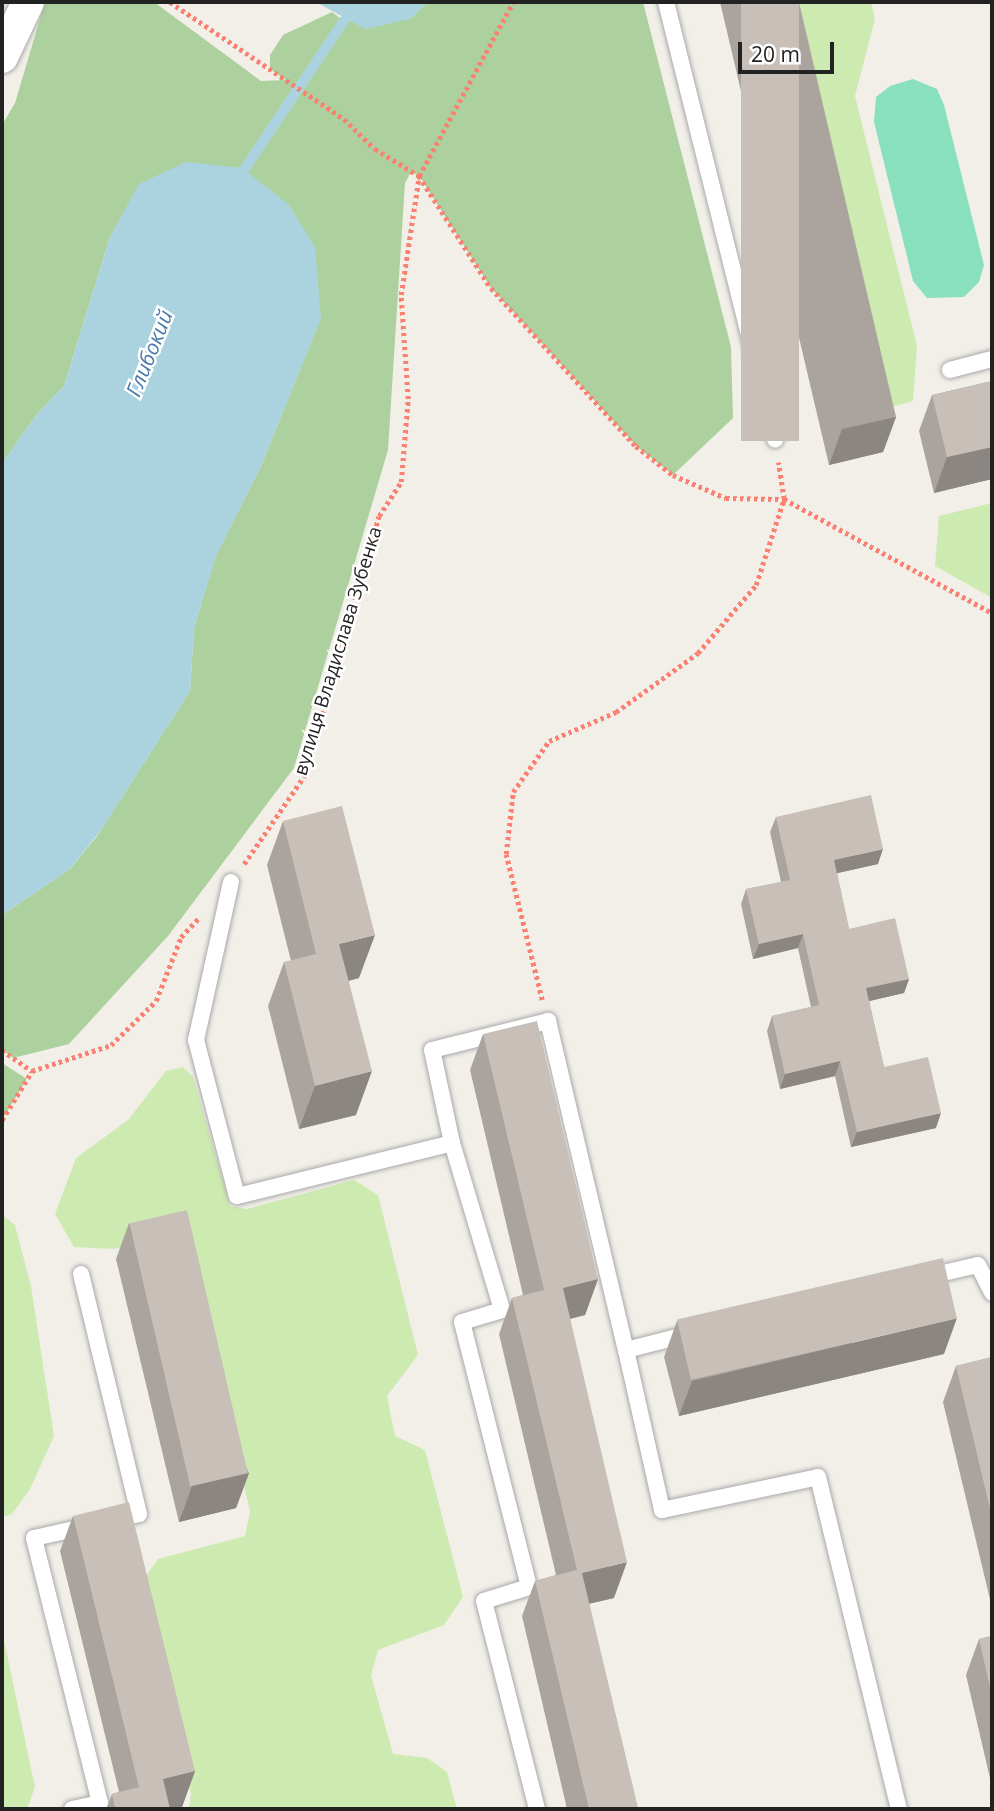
<!DOCTYPE html>
<html>
<head>
<meta charset="utf-8">
<style>
	body { margin:0 }
	#map { position:relative; width:994px; height:1811px; overflow:hidden; background:#f2efe9; font-family:"Open Sans",sans-serif }
	div>[style] { position:absolute }
	.grass>* { inset:0; background:#cdebb0 }
	.forest>* { inset:0; background:#add19e }
	.pitch>* { inset:0; background:#88e0be }
	.water>* { inset:0; background:#aad3df }
	.stream>* { height:10px; margin:-5px; padding:0 5px; transform-origin:5px; border-radius:5px; background:#aad3df }
	.path>* { height:4.5px; margin-top:-2.25px; transform-origin:0; background:repeating-linear-gradient(90deg,#fa8072 0 3.5px,transparent 0 7px) }
	.roads { filter:drop-shadow(0 0 2px #a9a9a9) drop-shadow(0 0 2px #a9a9a9) }
	.service>* { height:16px; margin:-8px; padding:0 8px; transform-origin:8px; border-radius:8px; background:#fff }
	.minor>* { height:32px; margin:-16px; padding:0 16px; transform-origin:16px; border-radius:16px; background:#fff }
	.wall>* { inset:0; background:#aba49e }
	.shaded-wall>* { inset:0; background:#8b8681 }
	.building>* { inset:0; background:#c7bfb8; transform-origin:0 0 }
	span { translate:-50% -50%; white-space:nowrap; text-align:center; line-height:1.15; -webkit-text-stroke:5px #fff; paint-order:stroke }
	.street-label { font-size:19px; color:#222 }
	.water-label { font-size:21px; color:#4a7aab; font-style:italic }
	.frame { position:absolute; inset:0; border:4px solid #222; pointer-events:none }
	.scale { position:absolute; left:738px; top:42px; width:96px; height:32px; box-sizing:border-box; border:4px solid #222; border-top:0; padding-left:9px; font-size:21px; line-height:24px; white-space:nowrap; color:#222; -webkit-text-stroke:5px #fff; paint-order:stroke }
</style>
</head>
<body>
<div id="map">
	<div class="grass">
		<div style="clip-path:polygon(788px 2px,871px 2px,875px 19px,855px 96px,917px 346px,913px 401px,885px 409px)"></div>
		<div style="clip-path:polygon(992px 503px,992px 598px,935px 566px,939px 516px)"></div>
		<div style="clip-path:polygon(183px 1067px,193px 1077px,230px 1206px,247px 1209px,354px 1180px,378px 1195px,418px 1355px,387px 1396px,395px 1436px,425px 1450px,463px 1597px,444px 1625px,378px 1650px,371px 1675px,393px 1754px,427px 1758px,447px 1772px,457px 1809px,189px 1809px,191px 1794px,143px 1580px,158px 1559px,245px 1536px,250px 1511px,189px 1256px,176px 1233px,114px 1249px,74px 1247px,55px 1214px,76px 1158px,128px 1120px,166px 1071px)"></div>
		<div style="clip-path:polygon(2px 1215px,15px 1225px,31px 1286px,54px 1436px,30px 1489px,12px 1514px,2px 1517px)"></div>
		<div style="clip-path:polygon(2px 1631px,35px 1787px,27px 1809px,2px 1809px)"></div>
	</div>
	<div class="forest">
		<div style="clip-path:polygon(45px 2px,154px 2px,261px 81px,285px 80px,270px 69px,270px 55px,283px 35px,332px 12px,344px 21px,410px 19px,428px 2px,643px 2px,731px 347px,733px 418px,673px 475px,636px 446px,491px 288px,419px 176px,411px 172px,405px 183px,388px 450px,294px 768px,168px 936px,69px 1044px,13px 1058px,2px 1050px,2px 915px,70px 869px,97px 836px,190px 691px,194px 628px,216px 555px,261px 466px,321px 317px,110px 237px,64px 386px,37px 414px,2px 464px,2px 125px,15px 103px)"></div>
		<div style="clip-path:polygon(2px 1063px,27px 1079px,2px 1120px)"></div>
	</div>
	<div class="pitch">
		<div style="clip-path:polygon(913px 79px,937px 89px,944px 105px,984px 265px,979px 282px,964px 297px,927px 298px,913px 281px,874px 122px,876px 97px,890px 86px)"></div>
	</div>
	<div class="water">
		<div style="clip-path:polygon(316px 2px,428px 2px,410px 19px,365px 29px)"></div>
		<div style="clip-path:polygon(186px 162px,242px 168px,289px 205px,315px 247px,321px 318px,261px 466px,216px 556px,194px 628px,190px 691px,101px 830px,70px 869px,2px 915px,2px 464px,37px 414px,64px 386px,110px 237px,139px 184px)"></div>
	</div>
	<div class="stream">
		<div style="left:237px;top:180px;width:192px;rotate:-56.1deg"></div>
	</div>
	<div class="path">
		<div style="left:170px;top:2px;width:210px;rotate:33.9deg"></div>
		<div style="left:344px;top:119px;width:43px;rotate:44.1deg"></div>
		<div style="left:375px;top:149px;width:52px;rotate:31.5deg"></div>
		<div style="left:419px;top:176px;width:133px;rotate:57.3deg"></div>
		<div style="left:491px;top:288px;width:214px;rotate:47.5deg"></div>
		<div style="left:636px;top:446px;width:47px;rotate:38.1deg"></div>
		<div style="left:673px;top:475px;width:58px;rotate:23.5deg"></div>
		<div style="left:726px;top:498px;width:58px;rotate:1deg"></div>
		<div style="left:784px;top:499px;width:237px;rotate:28.7deg"></div>
		<div style="left:244px;top:864px;width:108px;rotate:-55.6deg"></div>
		<div style="left:305px;top:775px;width:269px;rotate:-74.1deg"></div>
		<div style="left:379px;top:516px;width:40px;rotate:-57.1deg"></div>
		<div style="left:401px;top:482px;width:83px;rotate:-85.2deg"></div>
		<div style="left:408px;top:399px;width:104px;rotate:-93.9deg"></div>
		<div style="left:401px;top:295px;width:120px;rotate:-81.4deg"></div>
		<div style="left:419px;top:176px;width:198px;rotate:-61.6deg"></div>
		<div style="left:542px;top:1000px;width:150px;rotate:-103.9deg"></div>
		<div style="left:506px;top:854px;width:62px;rotate:-83.6deg"></div>
		<div style="left:513px;top:792px;width:62px;rotate:-54.8deg"></div>
		<div style="left:549px;top:741px;width:73px;rotate:-23.4deg"></div>
		<div style="left:616px;top:712px;width:101px;rotate:-35.7deg"></div>
		<div style="left:698px;top:653px;width:89px;rotate:-49.5deg"></div>
		<div style="left:756px;top:585px;width:90px;rotate:-72deg"></div>
		<div style="left:784px;top:499px;width:37px;rotate:-99deg"></div>
		<div style="left:2px;top:1050px;width:37px;rotate:35deg"></div>
		<div style="left:2px;top:1120px;width:57px;rotate:-58.5deg"></div>
		<div style="left:32px;top:1071px;width:83px;rotate:-18.2deg"></div>
		<div style="left:111px;top:1045px;width:63px;rotate:-44.4deg"></div>
		<div style="left:156px;top:1001px;width:69px;rotate:-68.7deg"></div>
		<div style="left:181px;top:937px;width:25px;rotate:-47deg"></div>
	</div>
	<div class="roads">
		<div class="service">
			<div style="left:666px;top:2px;width:451px;rotate:76deg"></div>
			<div style="left:950px;top:370px;width:43px;rotate:-14.7deg"></div>
			<div style="left:231px;top:882px;width:162px;rotate:102.5deg"></div>
			<div style="left:196px;top:1040px;width:161px;rotate:75.3deg"></div>
			<div style="left:237px;top:1196px;width:221px;rotate:-13.8deg"></div>
			<div style="left:452px;top:1143px;width:95px;rotate:-102.1deg"></div>
			<div style="left:432px;top:1050px;width:120px;rotate:-14deg"></div>
			<div style="left:548px;top:1021px;width:338px;rotate:76.7deg"></div>
			<div style="left:452px;top:1143px;width:174px;rotate:73.3deg"></div>
			<div style="left:502px;top:1310px;width:42px;rotate:163.3deg"></div>
			<div style="left:462px;top:1322px;width:273px;rotate:75.8deg"></div>
			<div style="left:529px;top:1587px;width:47px;rotate:162.7deg"></div>
			<div style="left:484px;top:1601px;width:215px;rotate:75.7deg"></div>
			<div style="left:81px;top:1274px;width:247px;rotate:76.4deg"></div>
			<div style="left:139px;top:1514px;width:26px;rotate:167deg"></div>
			<div style="left:926px;top:1277px;width:53px;rotate:-13deg"></div>
			<div style="left:978px;top:1265px;width:31px;rotate:63deg"></div>
			<div style="left:689px;top:1334px;width:65px;rotate:165.7deg"></div>
			<div style="left:626px;top:1350px;width:164px;rotate:77.3deg"></div>
			<div style="left:662px;top:1510px;width:159px;rotate:-11.9deg"></div>
			<div style="left:818px;top:1477px;width:342px;rotate:76.3deg"></div>
			<div style="left:72px;top:1809px;width:29px;rotate:-12deg"></div>
			<div style="left:100px;top:1803px;width:273px;rotate:-104deg"></div>
			<div style="left:34px;top:1538px;width:55px;rotate:-12.5deg"></div>
		</div>
		<div class="minor">
			<div style="left:2px;top:57px;width:61px;rotate:-64.7deg"></div>
		</div>
	</div>
	<div class="wall">
		<div style="clip-path:polygon(720px 2px,799px 2px,896px 417px,883px 452px,829px 465px)"></div>
		<div style="clip-path:polygon(992px 381px,992px 479px,934px 493px,919px 431px,932px 395px)"></div>
		<div style="clip-path:polygon(776px 817px,878px 864px,837px 873px,849px 929px,909px 979px,904px 993px,869px 1001px,884px 1067px,936px 1128px,851px 1147px,835px 1076px,780px 1089px,767px 1031px,772px 1016px,811px 1007px,798px 948px,753px 959px,741px 904px,746px 889px,781px 882px,770px 832px)"></div>
		<div style="clip-path:polygon(283px 821px,359px 978px,349px 981px,356px 1115px,299px 1129px,268px 1006px,284px 962px,291px 961px,267px 865px)"></div>
		<div style="clip-path:polygon(483px 1034px,598px 1279px,585px 1315px,570px 1319px,614px 1598px,589px 1604px,638px 1809px,567px 1809px,522px 1616px,535px 1581px,556px 1575px,499px 1334px,512px 1298px,523px 1295px,470px 1070px)"></div>
		<div style="clip-path:polygon(129px 1223px,249px 1473px,236px 1508px,179px 1522px,116px 1259px)"></div>
		<div style="clip-path:polygon(677px 1321px,944px 1354px,679px 1416px,664px 1357px)"></div>
		<div style="clip-path:polygon(992px 1357px,992px 1608px,943px 1402px,956px 1366px)"></div>
		<div style="clip-path:polygon(73px 1516px,195px 1771px,182px 1807px,173px 1809px,106px 1809px,112px 1794px,119px 1792px,60px 1551px)"></div>
		<div style="clip-path:polygon(992px 1636px,992px 1787px,966px 1675px,979px 1639px)"></div>
	</div>
	<div class="shaded-wall">
		<div style="clip-path:polygon(896px 417px,883px 452px,829px 465px,842px 429px)"></div>
		<div style="clip-path:polygon(992px 447px,992px 479px,934px 493px,947px 457px)"></div>
		<div style="clip-path:polygon(883px 849px,878px 864px,829px 875px,834px 860px)"></div>
		<div style="clip-path:polygon(803px 934px,798px 948px,753px 959px,759px 944px)"></div>
		<div style="clip-path:polygon(375px 935px,359px 978px,323px 987px,339px 944px)"></div>
		<div style="clip-path:polygon(909px 979px,904px 993px,861px 1003px,866px 988px)"></div>
		<div style="clip-path:polygon(840px 1061px,835px 1076px,780px 1089px,785px 1074px)"></div>
		<div style="clip-path:polygon(372px 1071px,356px 1115px,299px 1129px,315px 1086px)"></div>
		<div style="clip-path:polygon(941px 1113px,936px 1128px,851px 1147px,857px 1132px)"></div>
		<div style="clip-path:polygon(598px 1279px,585px 1315px,550px 1324px,563px 1288px)"></div>
		<div style="clip-path:polygon(957px 1318px,944px 1354px,679px 1416px,692px 1381px)"></div>
		<div style="clip-path:polygon(249px 1473px,236px 1508px,179px 1522px,192px 1486px)"></div>
		<div style="clip-path:polygon(627px 1562px,614px 1598px,569px 1608px,582px 1573px)"></div>
		<div style="clip-path:polygon(195px 1771px,182px 1807px,173px 1809px,152px 1809px,163px 1779px)"></div>
	</div>
	<div class="building">
		<div style="left:741px;top:2px;width:58px;height:439px"></div>
		<div style="clip-path:polygon(992px 381px,992px 447px,947px 457px,932px 395px)"></div>
		<div style="clip-path:polygon(871px 795px,883px 849px,834px 860px,849px 929px,895px 918px,909px 979px,866px 988px,884px 1067px,928px 1057px,941px 1113px,857px 1132px,840px 1061px,785px 1074px,772px 1016px,819px 1005px,803px 934px,759px 944px,746px 889px,790px 880px,776px 817px)"></div>
		<div style="clip-path:polygon(342px 806px,375px 935px,339px 944px,372px 1071px,315px 1086px,284px 962px,316px 954px,283px 821px)"></div>
		<div style="clip-path:polygon(537px 1021px,598px 1279px,563px 1288px,627px 1562px,582px 1573px,638px 1809px,589px 1809px,535px 1581px,577px 1570px,512px 1298px,544px 1290px,483px 1034px)"></div>
		<div style="left:187px;top:1210px;width:270px;height:59px;rotate:77deg"></div>
		<div style="left:943px;top:1258px;width:62px;height:273px;rotate:77deg"></div>
		<div style="clip-path:polygon(992px 1357px,992px 1517px,956px 1366px)"></div>
		<div style="clip-path:polygon(129px 1502px,195px 1771px,163px 1779px,170px 1809px,115px 1809px,112px 1794px,139px 1787px,73px 1516px)"></div>
		<div style="clip-path:polygon(992px 1636px,992px 1696px,979px 1639px)"></div>
	</div>
	<div class="street-label">
		<span style="left:338px;top:651px;rotate:-73deg">вулиця Владислава Зубенка</span>
	</div>
	<div class="water-label">
		<span style="left:149px;top:353px;rotate:-68deg">Глибокий</span>
	</div>
	<div class="frame"></div>
	<div class="scale">20 m</div>
</div>
</body>
</html>
